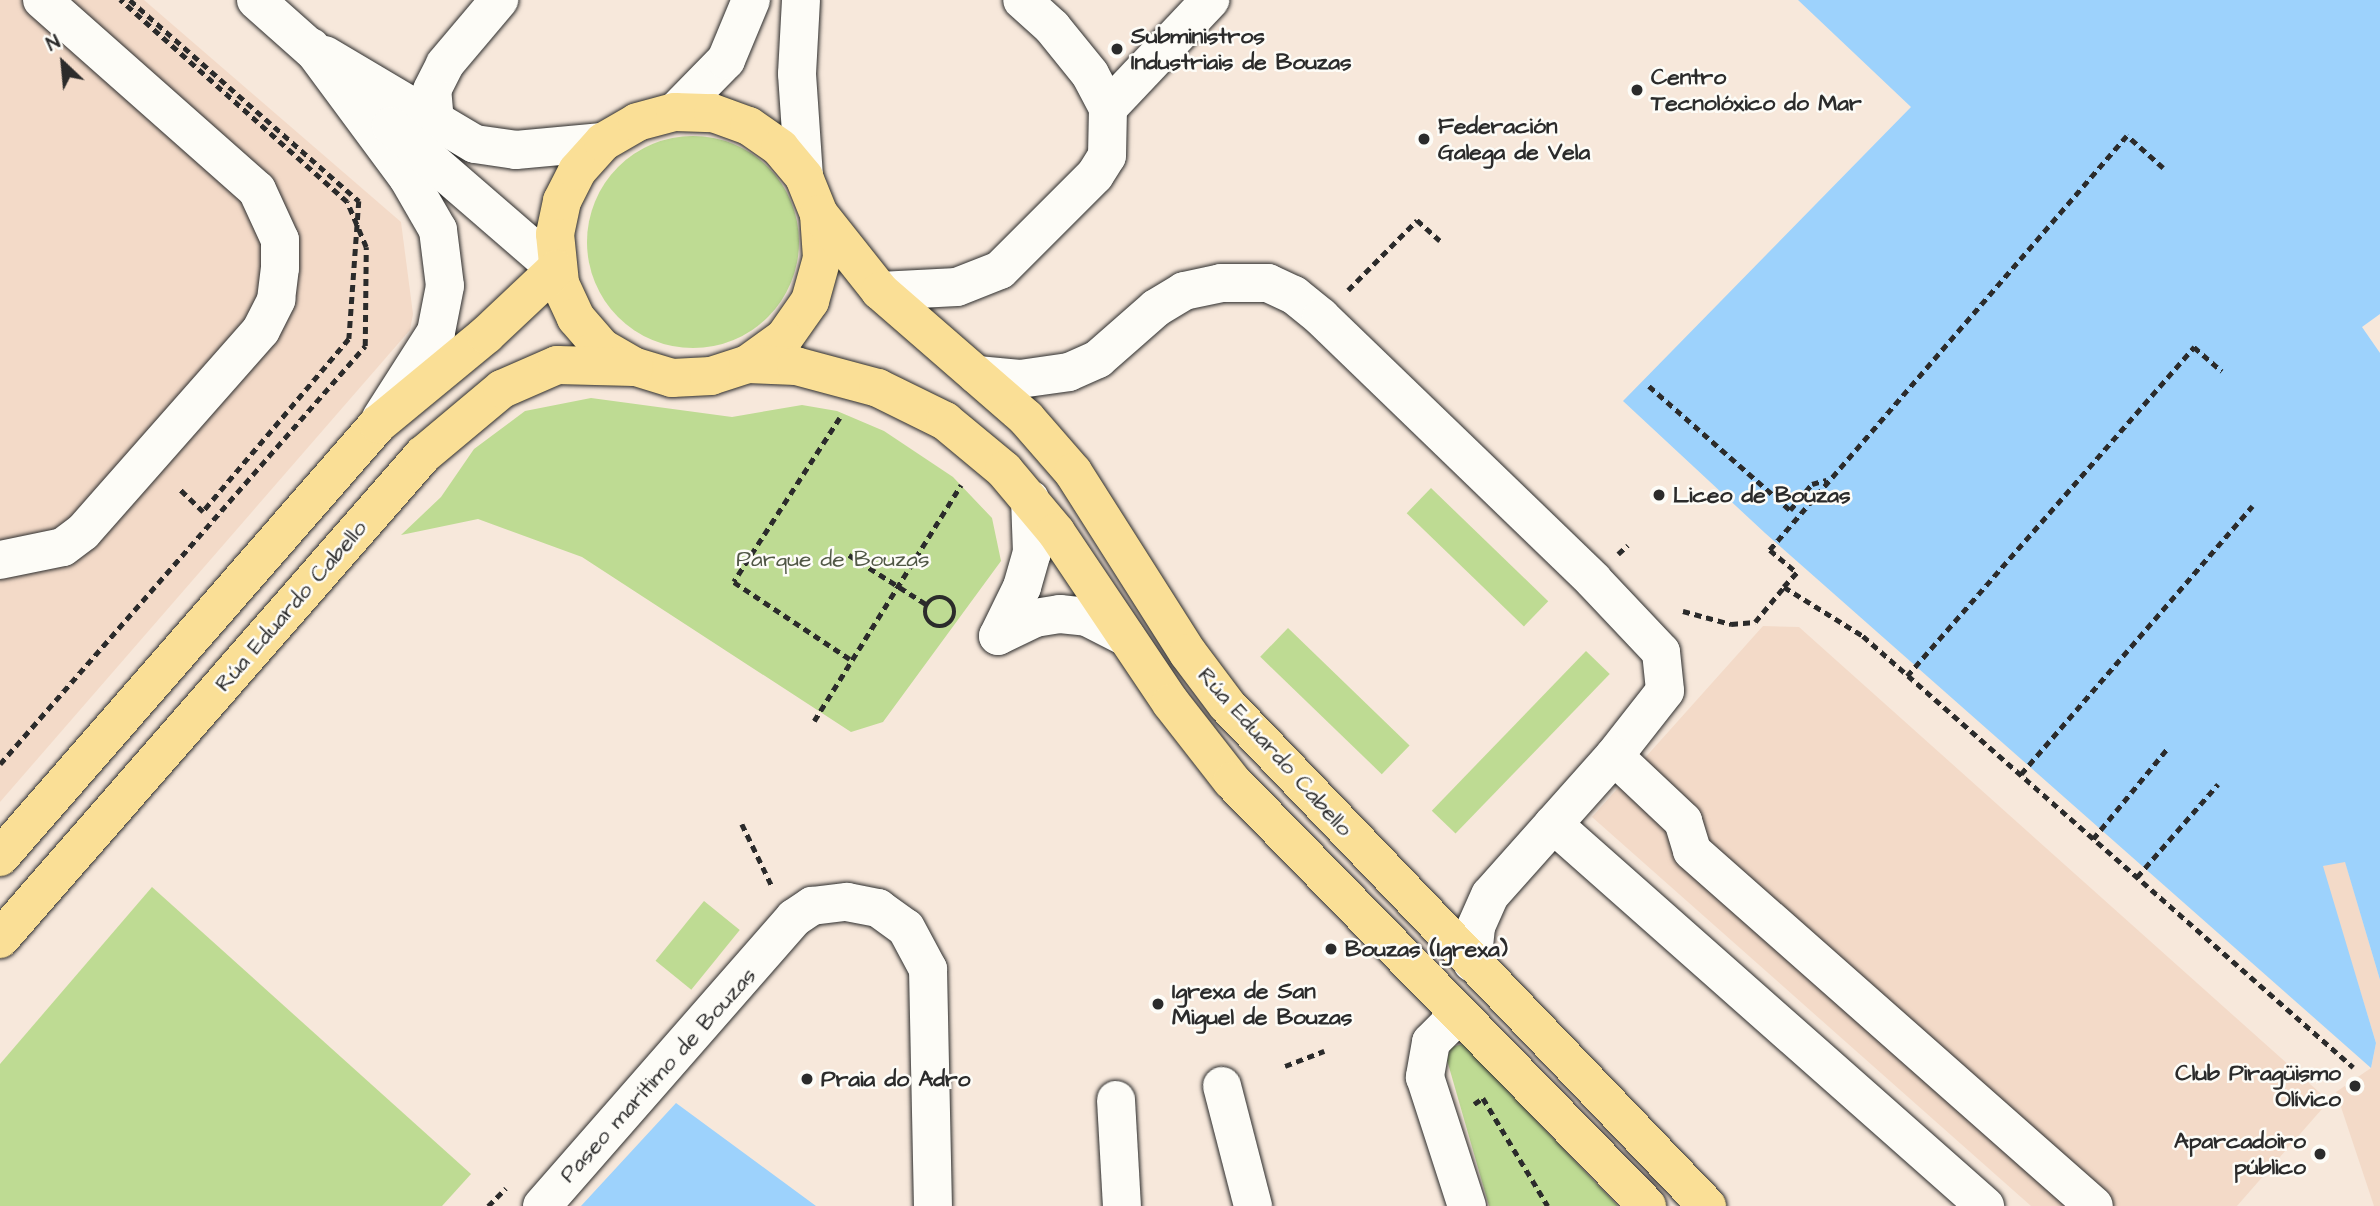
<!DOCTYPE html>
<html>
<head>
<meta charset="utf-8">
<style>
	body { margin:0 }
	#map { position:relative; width:2380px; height:1206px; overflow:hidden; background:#f7e8db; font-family:"Architects Daughter",sans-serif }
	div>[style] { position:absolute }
	.built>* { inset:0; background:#f3dac8 }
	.green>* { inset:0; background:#bedb93; transform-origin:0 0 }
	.round { border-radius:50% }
	.water>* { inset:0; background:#9dd2fc }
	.path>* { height:4.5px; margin-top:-2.25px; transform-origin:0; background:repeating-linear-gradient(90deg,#2b2b2b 0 7px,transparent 0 12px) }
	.path>.ring { margin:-2.25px; padding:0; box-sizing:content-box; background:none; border:4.5px solid #2b2b2b; border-radius:50% }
	.roads { filter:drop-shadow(0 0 2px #2b2b2b) drop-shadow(0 0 2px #2b2b2b) }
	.minor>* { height:38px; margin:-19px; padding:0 19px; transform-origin:19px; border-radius:19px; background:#fdfcf7 }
	.major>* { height:38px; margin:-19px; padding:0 19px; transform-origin:19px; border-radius:19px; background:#fadf96 }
	.dots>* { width:19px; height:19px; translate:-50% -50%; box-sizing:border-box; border:4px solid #fdfcf7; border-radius:50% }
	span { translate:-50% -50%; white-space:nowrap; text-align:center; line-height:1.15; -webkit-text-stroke:5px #fdfcf7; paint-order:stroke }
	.poi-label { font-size:23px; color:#2b2b2b; font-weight:700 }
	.left { translate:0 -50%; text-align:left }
	.right { translate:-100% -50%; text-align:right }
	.park-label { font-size:23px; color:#505745 }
	.street-label { font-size:23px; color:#2b2b2b }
	.north { position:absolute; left:28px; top:28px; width:70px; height:70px; -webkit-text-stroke:5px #fdfcf7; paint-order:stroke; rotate:334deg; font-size:19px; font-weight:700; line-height:28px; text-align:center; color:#2b2b2b }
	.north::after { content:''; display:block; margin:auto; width:24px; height:32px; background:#2b2b2b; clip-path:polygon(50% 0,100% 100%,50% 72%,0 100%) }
</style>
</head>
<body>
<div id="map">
	<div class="built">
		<div style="clip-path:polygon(0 0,144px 0,401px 222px,413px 314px,410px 330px,0 802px)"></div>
		<div style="clip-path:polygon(1763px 626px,1799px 627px,2329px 1101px,2237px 1206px,2031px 1206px,1592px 817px)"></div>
		<div style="clip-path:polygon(2345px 861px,2380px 980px,2380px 1206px,2374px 1206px,2336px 1092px,2371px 1068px,2376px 1043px,2322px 866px)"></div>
	</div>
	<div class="green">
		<div class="round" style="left:587px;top:136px;width:212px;height:212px"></div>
		<div style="clip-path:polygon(591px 398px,732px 417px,802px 405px,837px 411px,884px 431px,953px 477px,992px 518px,1001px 561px,883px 722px,851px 732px,582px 557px,478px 519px,401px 535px,441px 497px,474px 449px,525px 411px)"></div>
		<div style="left:1431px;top:488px;width:163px;height:35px;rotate:44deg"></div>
		<div style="left:1288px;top:628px;width:169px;height:40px;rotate:44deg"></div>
		<div style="left:1586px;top:651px;width:33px;height:222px;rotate:44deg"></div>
		<div style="clip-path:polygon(152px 887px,471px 1174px,442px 1206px,0 1206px,0 1064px)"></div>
		<div style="left:704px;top:901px;width:46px;height:77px;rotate:39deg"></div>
		<div style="clip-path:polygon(1463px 1044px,1618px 1206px,1489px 1206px,1447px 1060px,1451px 1047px)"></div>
	</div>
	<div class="water">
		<div style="clip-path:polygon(1798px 0,2380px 0,2380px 314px,2362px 327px,2380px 353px,2380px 980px,2345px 862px,2323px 866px,2376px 1043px,2371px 1068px,1765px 533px,1623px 401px,1911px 107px)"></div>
		<div style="clip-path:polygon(676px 1103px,816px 1206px,817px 1206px,581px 1206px)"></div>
	</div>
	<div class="path">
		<div style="left:130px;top:0;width:305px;rotate:41.3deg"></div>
		<div style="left:359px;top:201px;width:138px;rotate:94.1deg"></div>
		<div style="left:349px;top:339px;width:226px;rotate:130.2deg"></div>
		<div style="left:203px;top:512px;width:32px;rotate:-136deg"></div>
		<div style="left:2163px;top:168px;width:48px;rotate:-138.4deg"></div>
		<div style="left:2127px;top:136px;width:547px;rotate:130.77deg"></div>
		<div style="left:1770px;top:550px;width:35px;rotate:40deg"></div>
		<div style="left:1797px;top:573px;width:19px;rotate:133deg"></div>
		<div style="left:1784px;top:587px;width:93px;rotate:31.8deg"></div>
		<div style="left:1863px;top:636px;width:653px;rotate:41.33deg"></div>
		<div style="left:1348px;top:290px;width:98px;rotate:-45.4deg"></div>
		<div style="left:1417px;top:220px;width:31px;rotate:42deg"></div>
		<div style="left:1649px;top:386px;width:188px;rotate:41.3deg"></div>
		<div style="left:1790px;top:510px;width:34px;rotate:-50deg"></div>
		<div style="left:1812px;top:484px;width:15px;rotate:-16deg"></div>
		<div style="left:840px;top:418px;width:195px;rotate:122.9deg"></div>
		<div style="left:734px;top:582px;width:139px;rotate:33.6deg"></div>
		<div style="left:1618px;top:554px;width:13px;rotate:-42deg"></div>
		<div style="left:849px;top:555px;width:91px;rotate:32.5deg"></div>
		<div class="ring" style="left:925px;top:597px;width:25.5px;height:25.5px"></div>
		<div style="left:1683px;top:611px;width:50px;rotate:15.2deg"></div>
		<div style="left:1731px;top:624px;width:24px;rotate:-5deg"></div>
		<div style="left:1755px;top:622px;width:45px;rotate:-50.4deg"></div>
		<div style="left:1907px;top:676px;width:437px;rotate:-48.9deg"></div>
		<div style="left:2194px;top:347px;width:37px;rotate:41deg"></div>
		<div style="left:814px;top:721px;width:278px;rotate:-58.1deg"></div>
		<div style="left:0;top:764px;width:555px;rotate:-48.87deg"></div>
		<div style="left:365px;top:346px;width:99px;rotate:-89.4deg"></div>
		<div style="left:366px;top:247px;width:49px;rotate:-112.9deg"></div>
		<div style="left:347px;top:202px;width:304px;rotate:-138.3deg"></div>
		<div style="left:2021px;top:774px;width:354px;rotate:-49.2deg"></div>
		<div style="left:742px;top:824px;width:69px;rotate:64.2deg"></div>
		<div style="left:2093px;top:839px;width:117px;rotate:-50.6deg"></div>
		<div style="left:2137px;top:877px;width:123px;rotate:-48.9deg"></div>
		<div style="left:1285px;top:1066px;width:42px;rotate:-21deg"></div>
		<div style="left:1474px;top:1104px;width:11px;rotate:-34deg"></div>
		<div style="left:1483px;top:1098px;width:126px;rotate:59deg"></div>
		<div style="left:488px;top:1206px;width:25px;rotate:-45deg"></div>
	</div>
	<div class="roads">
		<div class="minor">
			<div style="left:256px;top:0;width:96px;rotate:41.6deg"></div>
			<div style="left:801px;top:0;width:74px;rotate:93.1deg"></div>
			<div style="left:797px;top:74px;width:103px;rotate:86.1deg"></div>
			<div style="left:311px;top:47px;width:163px;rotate:53.5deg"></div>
			<div style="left:408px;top:178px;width:60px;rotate:60deg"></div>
			<div style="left:438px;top:230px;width:56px;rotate:82.9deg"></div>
			<div style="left:445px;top:286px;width:47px;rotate:101.1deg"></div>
			<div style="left:436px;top:332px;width:102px;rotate:122.6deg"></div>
			<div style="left:325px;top:55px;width:174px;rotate:30.7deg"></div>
			<div style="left:475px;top:144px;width:41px;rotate:8.3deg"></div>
			<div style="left:516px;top:150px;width:87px;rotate:-5.3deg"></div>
			<div style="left:1108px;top:108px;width:149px;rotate:-46.6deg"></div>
			<div style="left:675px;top:112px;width:73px;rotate:-45.6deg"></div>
			<div style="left:726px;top:60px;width:65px;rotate:-67.4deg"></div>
			<div style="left:435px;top:122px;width:32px;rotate:-95deg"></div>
			<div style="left:432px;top:90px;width:29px;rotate:-63deg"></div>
			<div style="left:445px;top:64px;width:84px;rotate:-49.8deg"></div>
			<div style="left:391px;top:126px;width:218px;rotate:40.9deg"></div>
			<div style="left:880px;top:291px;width:77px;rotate:-3deg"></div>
			<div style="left:957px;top:287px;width:46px;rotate:-21.6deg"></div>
			<div style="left:1000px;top:270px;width:134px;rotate:-45deg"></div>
			<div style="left:1095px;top:175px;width:22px;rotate:-58deg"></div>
			<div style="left:1107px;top:156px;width:48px;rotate:-88.8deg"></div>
			<div style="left:1108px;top:108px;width:38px;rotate:-118deg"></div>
			<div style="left:1090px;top:74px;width:60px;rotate:-129deg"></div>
			<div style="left:1052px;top:27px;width:40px;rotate:-138deg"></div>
			<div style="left:977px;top:375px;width:43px;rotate:5.3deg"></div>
			<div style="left:1020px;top:379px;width:49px;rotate:-8.1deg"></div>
			<div style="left:1069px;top:372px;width:32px;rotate:-24deg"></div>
			<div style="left:1098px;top:359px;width:77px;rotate:-41.3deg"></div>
			<div style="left:1156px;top:308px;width:33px;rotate:-31deg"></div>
			<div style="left:1184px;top:291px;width:38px;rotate:-12deg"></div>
			<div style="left:1221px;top:283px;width:47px"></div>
			<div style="left:1268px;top:283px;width:29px;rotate:25deg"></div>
			<div style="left:1294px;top:295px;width:35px;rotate:39deg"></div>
			<div style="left:1321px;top:317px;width:378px;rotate:44deg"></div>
			<div style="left:1593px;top:580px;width:99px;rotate:46.6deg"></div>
			<div style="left:1661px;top:652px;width:39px;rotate:84deg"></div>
			<div style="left:1665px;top:691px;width:83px;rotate:128.1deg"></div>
			<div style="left:1614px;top:756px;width:186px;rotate:131.7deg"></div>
			<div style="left:1490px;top:895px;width:35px;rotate:114deg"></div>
			<div style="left:1476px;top:927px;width:36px;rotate:96deg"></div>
			<div style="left:0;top:560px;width:64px;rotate:-11.7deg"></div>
			<div style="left:63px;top:547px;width:25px;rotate:-37deg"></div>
			<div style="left:83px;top:532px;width:269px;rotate:-48.6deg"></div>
			<div style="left:261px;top:330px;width:34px;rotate:-63deg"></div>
			<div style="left:276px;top:300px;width:32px;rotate:-83deg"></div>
			<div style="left:280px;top:268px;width:28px;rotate:-90deg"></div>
			<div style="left:280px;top:240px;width:55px;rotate:-114.7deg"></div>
			<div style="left:257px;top:190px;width:287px;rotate:-138.5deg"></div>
			<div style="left:998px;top:636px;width:55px;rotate:-63.9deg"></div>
			<div style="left:1022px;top:587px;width:35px;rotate:-74deg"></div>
			<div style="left:1032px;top:553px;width:54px;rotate:-92.1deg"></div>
			<div style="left:998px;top:636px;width:41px;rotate:-25.9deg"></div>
			<div style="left:1035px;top:618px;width:25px;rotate:-9deg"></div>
			<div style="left:1060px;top:614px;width:27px;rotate:6deg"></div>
			<div style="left:1087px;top:617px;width:44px;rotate:27.1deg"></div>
			<div style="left:1614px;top:756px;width:95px;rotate:43.3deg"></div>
			<div style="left:1683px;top:821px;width:31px;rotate:73deg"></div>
			<div style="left:1692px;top:851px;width:536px;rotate:41.45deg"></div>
			<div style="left:1553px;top:824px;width:577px;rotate:41.49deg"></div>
			<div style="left:1458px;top:1015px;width:38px;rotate:135deg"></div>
			<div style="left:1431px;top:1042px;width:36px;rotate:100deg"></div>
			<div style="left:1425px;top:1077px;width:136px;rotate:72deg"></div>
			<div style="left:1222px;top:1086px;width:124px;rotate:75.5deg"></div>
			<div style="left:1116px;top:1100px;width:106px;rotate:86.8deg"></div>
			<div style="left:542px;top:1206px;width:383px;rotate:-48.8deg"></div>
			<div style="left:794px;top:918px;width:22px;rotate:-34deg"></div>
			<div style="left:812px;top:906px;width:35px;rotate:-7deg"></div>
			<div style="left:847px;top:902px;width:32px;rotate:11deg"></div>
			<div style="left:878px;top:908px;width:34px;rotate:36deg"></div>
			<div style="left:906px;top:928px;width:47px;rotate:61.8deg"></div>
			<div style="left:928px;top:969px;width:237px;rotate:88.8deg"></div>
		</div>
		<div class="major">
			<div style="left:819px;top:214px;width:44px;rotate:86.1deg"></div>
			<div style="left:822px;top:258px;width:45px;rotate:105.6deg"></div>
			<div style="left:810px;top:301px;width:45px;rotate:125.1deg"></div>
			<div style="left:784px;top:338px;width:44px;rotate:144.2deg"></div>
			<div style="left:748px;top:364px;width:39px;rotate:162deg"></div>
			<div style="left:711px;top:376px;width:39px;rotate:177deg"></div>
			<div style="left:672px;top:378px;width:39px;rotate:-163deg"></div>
			<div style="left:635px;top:367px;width:38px;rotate:-150deg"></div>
			<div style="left:602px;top:348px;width:40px;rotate:-131deg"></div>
			<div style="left:576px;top:318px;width:38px;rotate:-115deg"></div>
			<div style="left:560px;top:283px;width:49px;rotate:-95.8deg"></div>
			<div style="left:555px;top:234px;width:34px;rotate:-78deg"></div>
			<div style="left:562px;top:201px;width:34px;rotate:-63deg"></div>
			<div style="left:577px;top:171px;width:39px;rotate:-48deg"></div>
			<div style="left:603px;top:142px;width:39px;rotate:-30deg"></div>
			<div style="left:637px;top:122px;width:39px;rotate:-15deg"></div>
			<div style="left:675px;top:112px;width:38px;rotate:2deg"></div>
			<div style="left:713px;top:113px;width:38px;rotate:20deg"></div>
			<div style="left:749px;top:126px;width:38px;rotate:35deg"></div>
			<div style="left:780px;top:148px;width:38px;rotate:50deg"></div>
			<div style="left:804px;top:177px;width:40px;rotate:68deg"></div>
			<div style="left:819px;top:214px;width:98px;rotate:51.6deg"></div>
			<div style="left:880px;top:291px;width:194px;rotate:41deg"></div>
			<div style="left:1026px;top:418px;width:72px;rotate:49deg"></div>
			<div style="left:1073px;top:472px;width:214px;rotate:57.6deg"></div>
			<div style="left:1188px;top:653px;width:65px;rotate:53.1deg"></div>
			<div style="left:1227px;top:705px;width:694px;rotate:46.23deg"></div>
			<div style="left:748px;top:364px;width:48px;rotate:2.4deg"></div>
			<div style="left:796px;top:366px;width:85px;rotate:15deg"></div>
			<div style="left:878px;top:388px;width:75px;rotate:26.2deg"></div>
			<div style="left:945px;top:421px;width:77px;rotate:39.7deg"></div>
			<div style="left:1004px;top:470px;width:81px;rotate:50deg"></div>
			<div style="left:1056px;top:532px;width:206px;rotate:56.1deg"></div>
			<div style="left:1171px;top:703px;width:99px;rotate:52deg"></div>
			<div style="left:1232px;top:781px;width:594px;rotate:45.68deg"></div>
			<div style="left:0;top:857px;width:575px;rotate:-48.88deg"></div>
			<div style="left:378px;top:424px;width:140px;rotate:-39.5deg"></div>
			<div style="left:486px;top:335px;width:96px;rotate:-43.3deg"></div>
			<div style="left:0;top:939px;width:643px;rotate:-48.85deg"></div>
			<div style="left:423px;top:455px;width:103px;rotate:-39.9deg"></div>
			<div style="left:502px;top:389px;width:60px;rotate:-23.6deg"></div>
			<div style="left:557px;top:365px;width:77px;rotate:1.5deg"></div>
		</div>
	</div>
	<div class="dots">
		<div style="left:1117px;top:49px;background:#2b2b2b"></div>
		<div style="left:1637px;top:90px;background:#2b2b2b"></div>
		<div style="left:1424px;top:139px;background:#2b2b2b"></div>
		<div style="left:1659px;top:495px;background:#2b2b2b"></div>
		<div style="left:1331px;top:949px;background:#2b2b2b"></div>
		<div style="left:1158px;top:1004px;background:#2b2b2b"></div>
		<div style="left:807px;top:1079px;background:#2b2b2b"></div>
		<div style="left:2355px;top:1086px;background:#2b2b2b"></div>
		<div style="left:2320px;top:1154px;background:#2b2b2b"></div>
	</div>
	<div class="poi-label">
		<span class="left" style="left:1131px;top:49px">Subministros<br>Industriais de Bouzas</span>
		<span class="left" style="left:1651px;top:90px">Centro<br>Tecnolóxico do Mar</span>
		<span class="left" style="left:1438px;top:139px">Federación<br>Galega de Vela</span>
		<span class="left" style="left:1673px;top:495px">Liceo de Bouzas</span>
		<span class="left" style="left:1345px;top:949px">Bouzas (Igrexa)</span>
		<span class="left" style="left:1172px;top:1004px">Igrexa de San<br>Miguel de Bouzas</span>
		<span class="right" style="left:2341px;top:1086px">Club Piragüismo<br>Olívico</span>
		<span class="left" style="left:821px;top:1079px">Praia do Adro</span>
		<span class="right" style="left:2306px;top:1154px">Aparcadoiro<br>público</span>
	</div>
	<div class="park-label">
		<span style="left:833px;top:559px">Parque de Bouzas</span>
	</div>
	<div class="street-label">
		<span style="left:291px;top:606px;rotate:-49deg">Rúa Eduardo Cabello</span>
		<span style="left:1275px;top:752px;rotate:48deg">Rúa Eduardo Cabello</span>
		<span style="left:658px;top:1075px;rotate:-48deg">Paseo marítimo de Bouzas</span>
	</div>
	<div class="north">N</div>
</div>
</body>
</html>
